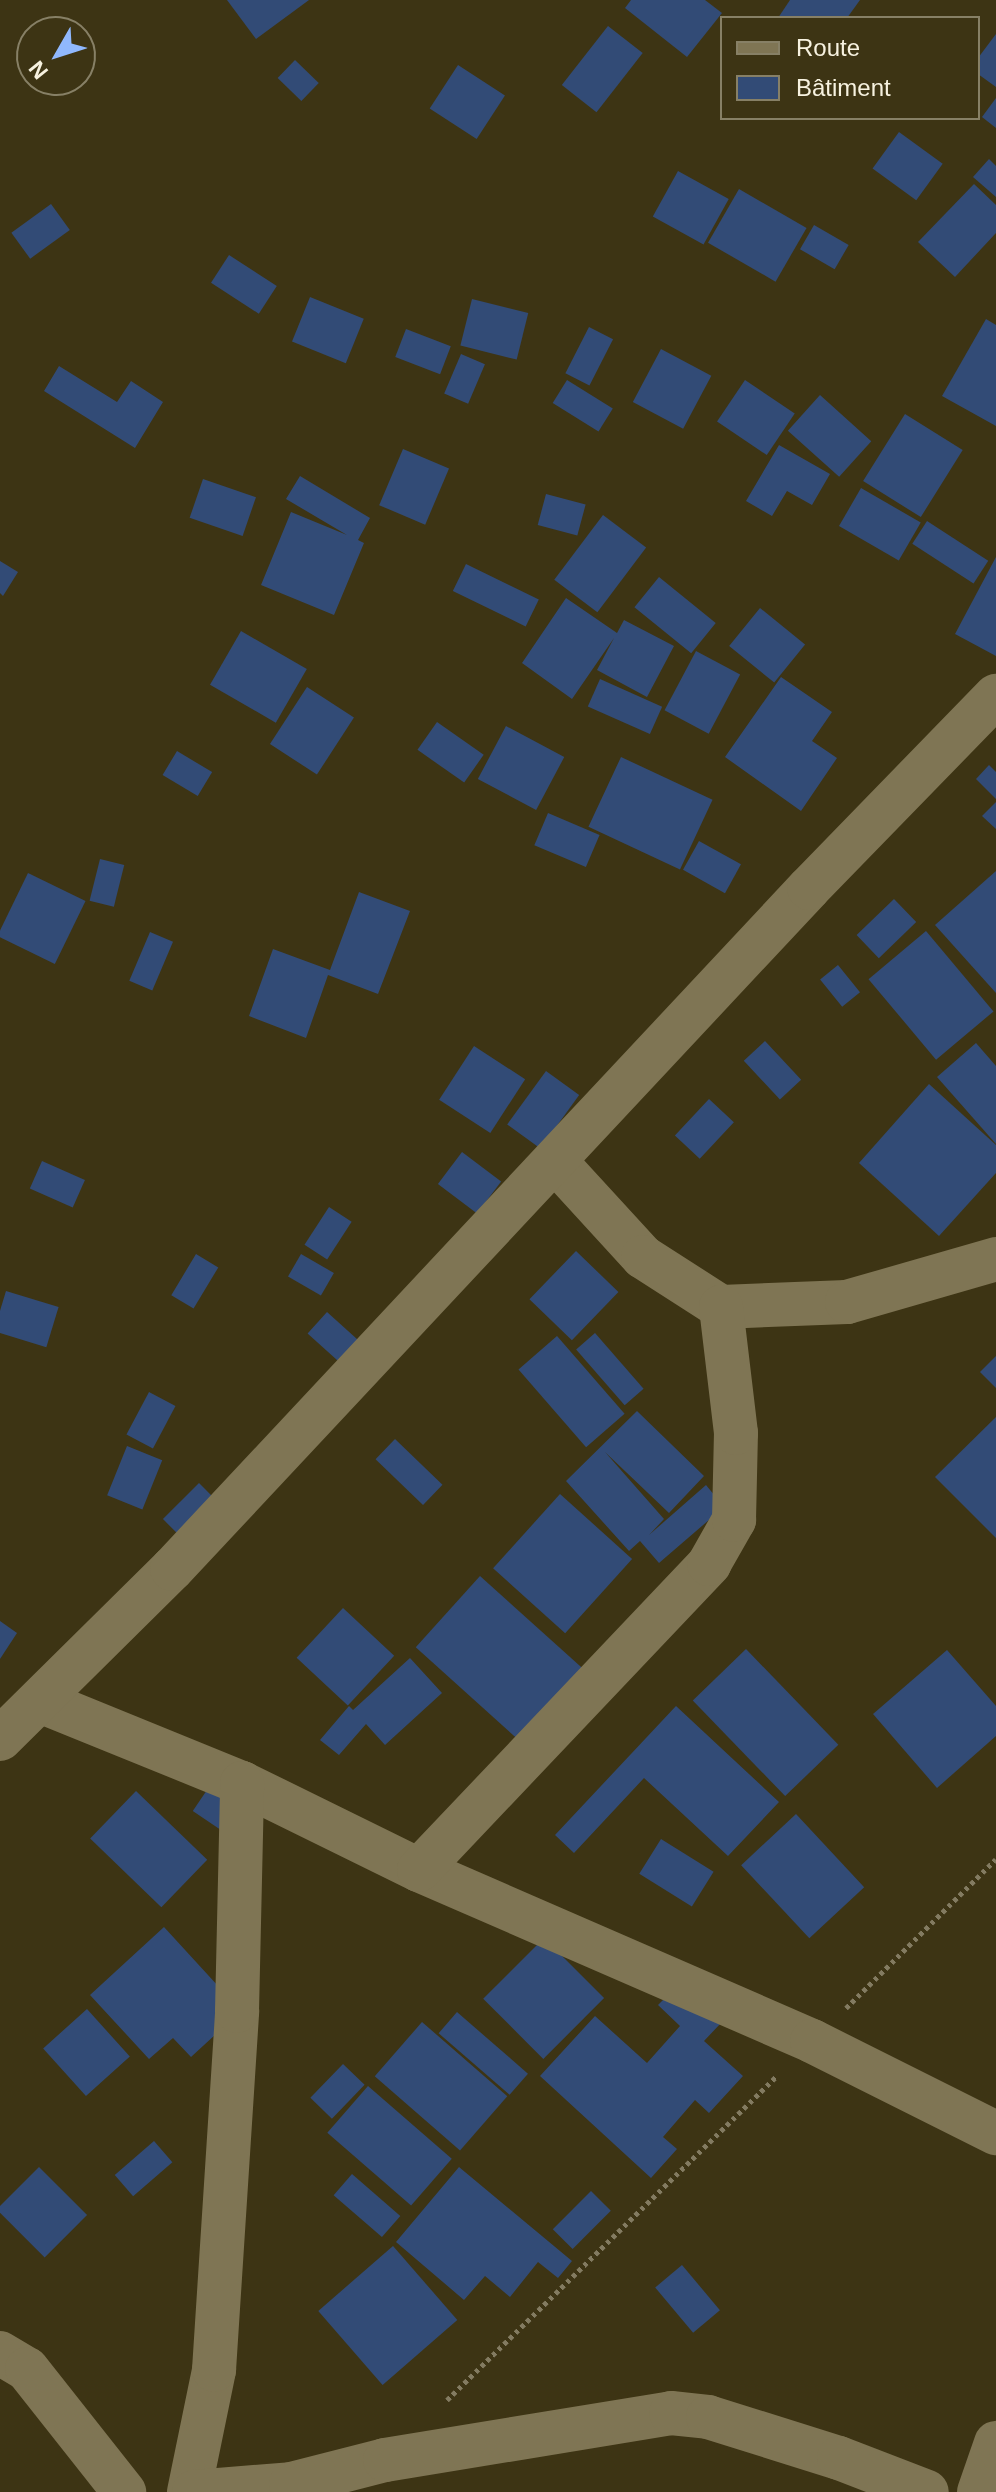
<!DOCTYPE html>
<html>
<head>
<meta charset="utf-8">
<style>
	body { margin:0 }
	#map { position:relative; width:996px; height:2492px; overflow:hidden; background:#3d3414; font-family:Helvetica,sans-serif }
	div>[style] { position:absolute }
	.building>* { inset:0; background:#324b76; transform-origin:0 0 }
	.path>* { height:5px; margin-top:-2.5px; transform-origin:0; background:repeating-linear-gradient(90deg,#837b61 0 4px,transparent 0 8px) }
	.minor>* { height:44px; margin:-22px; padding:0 22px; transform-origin:22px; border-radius:22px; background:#7f7554 }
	span { translate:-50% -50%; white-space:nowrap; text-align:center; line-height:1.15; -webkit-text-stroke:6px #3d3414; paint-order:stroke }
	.legend { position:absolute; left:720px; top:16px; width:260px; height:104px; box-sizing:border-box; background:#3d3414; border:2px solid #878066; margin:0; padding:10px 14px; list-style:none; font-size:24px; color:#f7f2e0 }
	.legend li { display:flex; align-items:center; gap:16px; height:40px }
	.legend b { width:40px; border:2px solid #878066 }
	.north { position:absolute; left:16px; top:16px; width:80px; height:80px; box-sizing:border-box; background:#3d3414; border:2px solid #878066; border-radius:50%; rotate:231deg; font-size:22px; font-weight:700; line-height:32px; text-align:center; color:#f7f2e0 }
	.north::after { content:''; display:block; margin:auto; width:28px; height:36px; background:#90b8fd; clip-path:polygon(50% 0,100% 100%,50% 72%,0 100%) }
</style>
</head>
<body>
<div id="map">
	<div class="building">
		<div style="clip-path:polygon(227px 0,309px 0,256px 39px)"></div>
		<div style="clip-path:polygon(631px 0,705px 0,722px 13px,687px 57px,625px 8px)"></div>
		<div style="clip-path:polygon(790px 0,860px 0,847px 18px,778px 18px)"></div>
		<div style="left:608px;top:26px;width:44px;height:75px;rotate:38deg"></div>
		<div style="clip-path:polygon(996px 34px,996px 87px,978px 74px,978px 58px)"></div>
		<div style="left:295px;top:60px;width:33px;height:25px;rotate:44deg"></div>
		<div style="left:458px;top:65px;width:56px;height:52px;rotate:33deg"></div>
		<div style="clip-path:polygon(996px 98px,996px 128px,982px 117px)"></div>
		<div style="left:899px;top:132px;width:54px;height:45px;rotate:36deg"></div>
		<div style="clip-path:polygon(989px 159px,996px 166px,996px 197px,973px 177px)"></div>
		<div style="left:678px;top:171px;width:58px;height:52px;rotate:29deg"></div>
		<div style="clip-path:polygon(974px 184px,996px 205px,996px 233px,955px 277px,918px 242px)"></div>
		<div style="left:739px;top:189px;width:78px;height:62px;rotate:30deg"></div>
		<div style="left:51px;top:204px;width:32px;height:49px;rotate:54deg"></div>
		<div style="left:814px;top:225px;width:40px;height:28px;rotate:30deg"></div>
		<div style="left:229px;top:255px;width:57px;height:33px;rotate:33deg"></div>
		<div style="left:310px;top:297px;width:58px;height:48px;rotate:22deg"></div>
		<div style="left:472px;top:299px;width:58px;height:48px;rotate:14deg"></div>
		<div style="clip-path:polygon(986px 319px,996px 325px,996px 426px,942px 396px)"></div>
		<div style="left:589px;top:327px;width:27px;height:52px;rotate:27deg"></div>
		<div style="left:406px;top:329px;width:48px;height:30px;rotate:21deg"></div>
		<div style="left:661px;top:349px;width:57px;height:60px;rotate:28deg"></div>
		<div style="left:461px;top:354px;width:26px;height:43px;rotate:23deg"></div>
		<div style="clip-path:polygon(59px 366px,117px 402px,131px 381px,163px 402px,135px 448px,44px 391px)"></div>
		<div style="left:567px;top:380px;width:54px;height:27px;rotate:32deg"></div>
		<div style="left:745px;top:380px;width:60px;height:50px;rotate:34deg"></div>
		<div style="left:820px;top:395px;width:69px;height:48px;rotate:42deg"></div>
		<div style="left:905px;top:414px;width:68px;height:79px;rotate:32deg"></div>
		<div style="clip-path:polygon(779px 445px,830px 474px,812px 505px,787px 491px,772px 516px,746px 501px)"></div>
		<div style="left:403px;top:449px;width:50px;height:61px;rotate:23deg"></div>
		<div style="clip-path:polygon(300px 476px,370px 518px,358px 540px,364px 543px,334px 615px,261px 585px,291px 512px,347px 535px,286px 499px)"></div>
		<div style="left:203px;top:479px;width:56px;height:41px;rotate:19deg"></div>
		<div style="left:861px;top:488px;width:69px;height:44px;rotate:30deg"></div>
		<div style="left:546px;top:494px;width:41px;height:32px;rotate:15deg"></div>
		<div style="left:603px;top:515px;width:54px;height:81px;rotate:37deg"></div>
		<div style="left:927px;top:521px;width:73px;height:27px;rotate:33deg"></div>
		<div style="clip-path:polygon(996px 557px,996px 656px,955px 634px)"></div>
		<div style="clip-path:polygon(0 561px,18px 572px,3px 596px,0 593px)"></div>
		<div style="left:466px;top:564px;width:81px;height:30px;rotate:26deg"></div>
		<div style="left:659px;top:577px;width:73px;height:39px;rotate:39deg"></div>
		<div style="clip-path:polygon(566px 598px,617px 633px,624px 620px,674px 646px,647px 697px,597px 670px,614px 638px,572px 699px,522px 663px)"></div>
		<div style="left:760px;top:608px;width:58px;height:49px;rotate:39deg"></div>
		<div style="left:241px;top:631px;width:76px;height:62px;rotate:30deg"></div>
		<div style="left:696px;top:651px;width:50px;height:67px;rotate:28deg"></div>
		<div style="clip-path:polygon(781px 677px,832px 712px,812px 741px,837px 758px,801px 811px,725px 757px)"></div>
		<div style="left:600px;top:679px;width:68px;height:30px;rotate:24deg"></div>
		<div style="left:307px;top:687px;width:56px;height:68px;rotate:33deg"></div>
		<div style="left:437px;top:722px;width:57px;height:34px;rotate:35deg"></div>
		<div style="left:506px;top:726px;width:66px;height:60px;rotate:28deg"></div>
		<div style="left:177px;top:751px;width:41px;height:28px;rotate:31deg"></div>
		<div style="left:621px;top:757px;width:101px;height:77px;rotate:25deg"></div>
		<div style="clip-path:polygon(989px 765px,996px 772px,996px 799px,976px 779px)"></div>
		<div style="clip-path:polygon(996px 802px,996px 829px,982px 816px)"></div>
		<div style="left:548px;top:813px;width:56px;height:35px;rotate:23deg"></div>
		<div style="left:699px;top:841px;width:48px;height:33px;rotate:29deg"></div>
		<div style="left:100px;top:859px;width:25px;height:43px;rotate:14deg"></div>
		<div style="clip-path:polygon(996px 871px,996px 993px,935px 925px)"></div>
		<div style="left:28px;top:873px;width:64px;height:70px;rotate:26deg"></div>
		<div style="clip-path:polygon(359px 892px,410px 911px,378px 994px,328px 975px,306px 1038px,249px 1016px,273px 949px,330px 970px)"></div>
		<div style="left:894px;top:899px;width:32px;height:52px;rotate:46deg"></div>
		<div style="left:926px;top:931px;width:105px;height:75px;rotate:50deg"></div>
		<div style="left:150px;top:932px;width:25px;height:53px;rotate:23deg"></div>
		<div style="left:838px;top:965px;width:35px;height:23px;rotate:51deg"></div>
		<div style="left:765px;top:1041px;width:53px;height:29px;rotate:47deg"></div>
		<div style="clip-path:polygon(976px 1043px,996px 1066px,996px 1144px,937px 1077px)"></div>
		<div style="left:474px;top:1046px;width:61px;height:64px;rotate:33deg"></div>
		<div style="left:546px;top:1071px;width:41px;height:66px;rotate:36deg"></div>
		<div style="clip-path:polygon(929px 1084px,996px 1145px,996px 1173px,939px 1236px,859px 1163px)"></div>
		<div style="left:709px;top:1099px;width:34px;height:50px;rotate:43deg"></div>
		<div style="left:462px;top:1152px;width:49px;height:40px;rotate:37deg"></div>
		<div style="left:42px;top:1161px;width:47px;height:30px;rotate:24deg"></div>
		<div style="left:329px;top:1207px;width:27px;height:45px;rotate:33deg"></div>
		<div style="left:576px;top:1251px;width:59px;height:67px;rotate:44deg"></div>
		<div style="left:196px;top:1254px;width:26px;height:48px;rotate:31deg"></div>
		<div style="left:301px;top:1254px;width:38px;height:26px;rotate:30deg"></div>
		<div style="left:6px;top:1291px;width:55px;height:42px;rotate:17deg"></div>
		<div style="left:327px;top:1312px;width:50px;height:29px;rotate:42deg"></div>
		<div style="left:595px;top:1333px;width:74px;height:25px;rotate:49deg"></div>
		<div style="left:557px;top:1336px;width:103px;height:51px;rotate:49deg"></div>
		<div style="clip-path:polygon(996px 1356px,996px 1388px,980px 1372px)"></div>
		<div style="left:149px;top:1392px;width:30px;height:48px;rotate:28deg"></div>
		<div style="clip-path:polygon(637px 1411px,704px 1476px,669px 1513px,605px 1452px,664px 1519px,649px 1535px,706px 1485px,724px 1507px,659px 1563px,640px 1541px,629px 1551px,566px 1481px)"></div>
		<div style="clip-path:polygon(996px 1417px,996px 1538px,935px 1477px)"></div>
		<div style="left:395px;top:1439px;width:66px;height:28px;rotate:44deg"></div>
		<div style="left:127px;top:1446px;width:38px;height:53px;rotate:22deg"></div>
		<div style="left:199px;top:1483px;width:25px;height:51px;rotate:45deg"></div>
		<div style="left:560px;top:1494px;width:97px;height:100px;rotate:42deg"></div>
		<div style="left:480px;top:1576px;width:154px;height:96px;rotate:42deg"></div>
		<div style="left:343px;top:1608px;width:70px;height:68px;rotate:43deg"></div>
		<div style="clip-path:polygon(0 1621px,17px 1633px,0 1659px)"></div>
		<div style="left:746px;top:1649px;width:133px;height:74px;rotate:46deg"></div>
		<div style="clip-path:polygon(947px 1650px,996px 1706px,996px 1736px,937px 1788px,873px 1714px)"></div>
		<div style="clip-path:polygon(410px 1658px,442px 1693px,385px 1745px,366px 1724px,339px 1755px,320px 1740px,349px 1706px,353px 1710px)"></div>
		<div style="clip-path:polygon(676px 1706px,779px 1802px,728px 1856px,644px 1778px,574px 1853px,555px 1835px)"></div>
		<div style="left:209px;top:1787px;width:50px;height:29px;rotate:34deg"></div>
		<div style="left:136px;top:1791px;width:99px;height:66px;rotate:44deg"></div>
		<div style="left:796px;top:1814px;width:100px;height:75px;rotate:47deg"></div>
		<div style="left:661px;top:1839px;width:62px;height:41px;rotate:32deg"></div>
		<div style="clip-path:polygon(164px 1927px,241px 2011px,191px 2057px,173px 2038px,149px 2059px,90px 1995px)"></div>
		<div style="left:544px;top:1938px;width:85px;height:86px;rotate:45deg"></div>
		<div style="clip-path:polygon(679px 1984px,721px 2023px,704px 2041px,743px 2076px,709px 2113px,695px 2100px,663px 2137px,677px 2149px,651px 2178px,540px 2076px,595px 2016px,647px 2063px,680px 2026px,658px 2005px)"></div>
		<div style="left:87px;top:2009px;width:64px;height:59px;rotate:48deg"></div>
		<div style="left:457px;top:2012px;width:94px;height:28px;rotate:41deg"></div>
		<div style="left:422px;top:2022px;width:113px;height:72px;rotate:41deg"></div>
		<div style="left:343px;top:2064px;width:30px;height:47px;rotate:44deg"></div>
		<div style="left:368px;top:2086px;width:111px;height:62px;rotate:41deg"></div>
		<div style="left:154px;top:2141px;width:28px;height:52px;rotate:49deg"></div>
		<div style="left:39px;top:2167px;width:68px;height:60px;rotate:45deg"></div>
		<div style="clip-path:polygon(459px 2167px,572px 2261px,558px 2278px,538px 2262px,510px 2297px,485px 2276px,464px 2300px,396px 2242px)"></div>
		<div style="left:352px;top:2174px;width:64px;height:28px;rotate:41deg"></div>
		<div style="left:591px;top:2191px;width:28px;height:54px;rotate:45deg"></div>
		<div style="left:393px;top:2246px;width:98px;height:99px;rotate:49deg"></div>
		<div style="left:682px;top:2265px;width:59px;height:35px;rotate:50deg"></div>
	</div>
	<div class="path">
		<div style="left:846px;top:2008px;width:211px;rotate:-44.8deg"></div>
		<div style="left:447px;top:2400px;width:461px;rotate:-44.5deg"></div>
	</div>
	<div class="minor">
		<div style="left:555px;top:1161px;width:130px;rotate:47.5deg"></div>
		<div style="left:643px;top:1257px;width:93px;rotate:32.7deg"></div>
		<div style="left:721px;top:1307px;width:126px;rotate:-2.3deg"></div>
		<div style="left:847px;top:1302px;width:155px;rotate:-16.1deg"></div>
		<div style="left:40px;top:1701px;width:218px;rotate:22.1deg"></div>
		<div style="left:242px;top:1783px;width:197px;rotate:26.2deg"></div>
		<div style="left:419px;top:1870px;width:429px;rotate:23.5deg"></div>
		<div style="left:812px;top:2041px;width:206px;rotate:26.6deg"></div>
		<div style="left:0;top:1739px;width:242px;rotate:-44.7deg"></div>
		<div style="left:172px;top:1569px;width:932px;rotate:-46.91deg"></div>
		<div style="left:809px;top:888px;width:268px;rotate:-45.8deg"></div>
		<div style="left:419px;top:1870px;width:422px;rotate:-46.5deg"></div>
		<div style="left:709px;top:1564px;width:51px;rotate:-60.4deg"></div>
		<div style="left:734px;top:1520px;width:87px;rotate:-88.7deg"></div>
		<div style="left:736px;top:1433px;width:127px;rotate:-96.8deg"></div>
		<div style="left:0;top:2353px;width:31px;rotate:31deg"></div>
		<div style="left:27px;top:2369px;width:157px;rotate:51.7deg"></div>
		<div style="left:189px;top:2492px;width:125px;rotate:-78.4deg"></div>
		<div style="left:214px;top:2370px;width:360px;rotate:-86.3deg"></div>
		<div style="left:237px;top:2011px;width:228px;rotate:-88.7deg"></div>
		<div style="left:194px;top:2492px;width:97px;rotate:-4.7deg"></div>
		<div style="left:291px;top:2484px;width:97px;rotate:-14.3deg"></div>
		<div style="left:385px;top:2460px;width:290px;rotate:-9.3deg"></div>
		<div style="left:671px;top:2413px;width:37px;rotate:6deg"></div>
		<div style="left:708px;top:2417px;width:137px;rotate:17.4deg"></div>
		<div style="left:839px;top:2458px;width:94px;rotate:21.1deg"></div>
		<div style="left:979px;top:2492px;width:52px;rotate:-70.9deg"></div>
	</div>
	<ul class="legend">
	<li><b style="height:10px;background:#7f7554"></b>Route</li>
	<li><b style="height:22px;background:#324b76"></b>Bâtiment</li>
	</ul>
	<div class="north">N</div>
</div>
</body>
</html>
